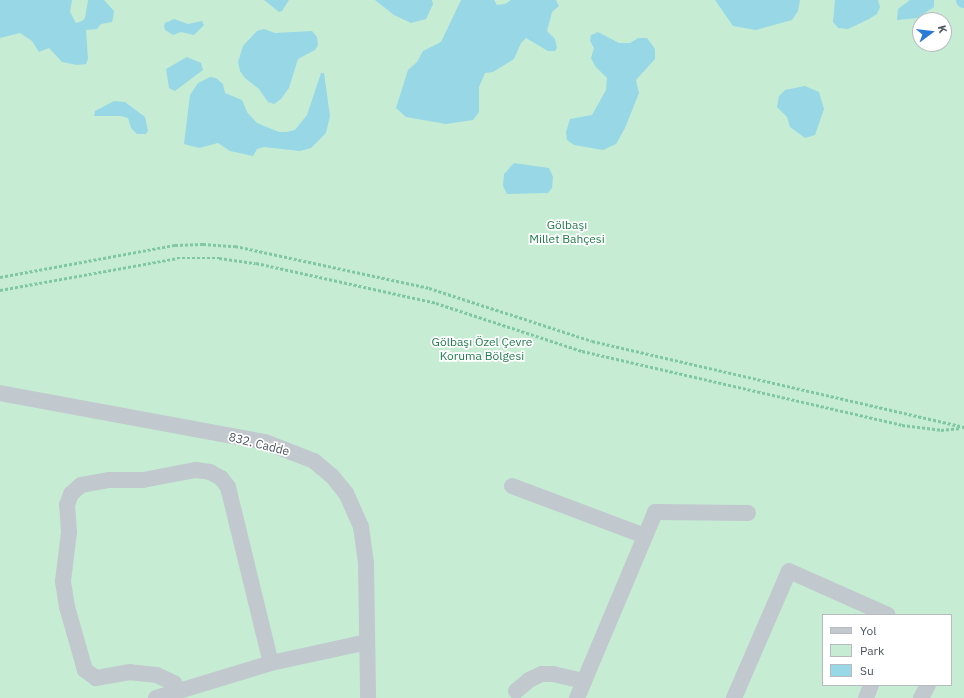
<!DOCTYPE html>
<html>
<head>
<meta charset="utf-8">
<style>
	body { margin:0 }
	#map { position:relative; width:964px; height:698px; overflow:hidden; background:#f4f2f2; font-family:"IBM Plex Sans",sans-serif }
	div>[style] { position:absolute }
	.green>* { inset:0; background:#c6edd4 }
	.water>* { inset:0; background:#97d7e6 }
	.canal>* { height:15px; margin:-7.5px; padding:0 7.5px; transform-origin:7.5px; border-radius:7.5px; background:#97d7e6 }
	.path>* { height:2.5px; margin-top:-1.25px; transform-origin:0; background:repeating-linear-gradient(90deg,#80c8a4 0 3px,transparent 0 5px) }
	.minor>* { height:16px; margin:-8px; padding:0 8px; transform-origin:8px; border-radius:8px; background:#c1c9cf }
	span { translate:-50% -50%; white-space:nowrap; text-align:center; line-height:1.15; -webkit-text-stroke:3.5px #fff; paint-order:stroke }
	.park-label { font-size:12px; color:#207c4c }
	.street-label { font-size:12px; color:#4b565e }
	.legend { position:absolute; left:822px; top:614px; width:130px; height:72px; box-sizing:border-box; background:#fff; border:1px solid #b7bbbf; margin:0; padding:5px 7px; list-style:none; font-size:12px; color:#4b565e }
	.legend li { display:flex; align-items:center; gap:8px; height:20px }
	.legend b { width:20px; border:1px solid #b7bbbf }
	.north { position:absolute; left:912px; top:12px; width:40px; height:40px; box-sizing:border-box; background:#fff; border:1px solid #b7bbbf; border-radius:50%; rotate:75deg; font-size:11px; font-weight:700; line-height:16px; text-align:center; color:#4b565e }
	.north::after { content:''; display:block; margin:auto; width:14px; height:18px; background:#2a78d7; clip-path:polygon(50% 0,100% 100%,50% 72%,0 100%) }
</style>
</head>
<body>
<div id="map">
	<div class="green">
		<div style="clip-path:polygon(evenodd,0 0,964px 0,964px 698px,0 698px,0 0,920px 20px,944px 20px,944px 44px,920px 44px,920px 20px,0 0,823px 615px,951px 615px,951px 685px,823px 685px,823px 615px)"></div>
	</div>
	<div class="water">
		<div style="clip-path:polygon(0 0,72px 0,70px 12px,76px 23px,82px 21px,85px 18px,88px 0,104px 0,114px 11px,113px 18px,112px 22px,101px 24px,97px 29px,86px 30px,88px 59px,86px 64px,77px 65px,62px 62px,49px 48px,39px 52px,32px 41px,20px 33px,0 38px)"></div>
		<div style="clip-path:polygon(264px 0,289px 0,282px 11px,279px 12px)"></div>
		<div style="clip-path:polygon(375px 0,432px 0,433px 4px,426px 19px,411px 23px,394px 15px)"></div>
		<div style="clip-path:polygon(461px 0,494px 0,497px 5px,505px 4px,511px 0,556px 0,559px 6px,552px 12px,547px 31px,555px 39px,557px 48px,555px 51px,548px 51px,526px 38px,521px 43px,514px 59px,493px 72px,485px 73px,479px 87px,479px 112px,473px 120px,446px 124px,406px 117px,396px 108px,408px 70px,417px 62px,423px 51px,441px 42px)"></div>
		<div style="clip-path:polygon(715px 0,800px 0,798px 11px,792px 20px,756px 30px,733px 26px)"></div>
		<div style="clip-path:polygon(835px 0,878px 0,880px 7px,877px 14px,869px 19px,848px 29px,838px 28px,833px 22px)"></div>
		<div style="clip-path:polygon(910px 0,934px 0,934px 7px,917px 18px,897px 20px,898px 9px)"></div>
		<div style="clip-path:polygon(174px 19px,188px 24px,202px 21px,204px 25px,194px 35px,181px 32px,173px 35px,165px 30px,164px 26px,165px 23px)"></div>
		<div style="clip-path:polygon(264px 29px,275px 33px,312px 31px,317px 37px,318px 45px,315px 50px,298px 59px,289px 88px,281px 99px,274px 104px,268px 102px,259px 89px,245px 78px,240px 71px,238px 62px,243px 46px,257px 31px)"></div>
		<div style="clip-path:polygon(598px 32px,619px 43px,630px 43px,638px 38px,647px 38px,655px 49px,655px 59px,636px 80px,639px 93px,625px 128px,616px 144px,603px 150px,574px 145px,567px 140px,566px 132px,570px 119px,592px 115px,606px 90px,607px 78px,595px 66px,591px 58px,594px 48px,590px 41px,591px 35px)"></div>
		<div style="clip-path:polygon(187px 57px,201px 63px,203px 70px,175px 91px,169px 88px,166px 69px)"></div>
		<div style="clip-path:polygon(321px 73px,324px 73px,330px 116px,326px 133px,311px 148px,300px 151px,264px 147px,257px 149px,253px 156px,230px 151px,218px 143px,199px 148px,184px 144px,190px 95px,198px 83px,210px 77px,216px 78px,223px 84px,225px 93px,242px 100px,247px 112px,257px 123px,279px 132px,286px 132px,295px 130px,307px 115px)"></div>
		<div style="clip-path:polygon(805px 86px,819px 92px,824px 109px,815px 135px,805px 138px,790px 127px,787px 117px,777px 107px,779px 96px,785px 90px)"></div>
		<div style="clip-path:polygon(114px 101px,125px 102px,145px 117px,148px 131px,146px 134px,137px 134px,131px 128px,128px 118px,121px 116px,94px 116px,95px 111px)"></div>
		<div style="clip-path:polygon(514px 163px,549px 168px,553px 177px,552px 188px,548px 193px,507px 194px,503px 186px,504px 174px)"></div>
	</div>
	<div class="canal">
		<div style="left:963px;top:0;width:1px"></div>
	</div>
	<div class="path">
		<div style="left:0;top:277px;width:178px;rotate:-10.4deg"></div>
		<div style="left:175px;top:245px;width:28px;rotate:-2deg"></div>
		<div style="left:203px;top:244px;width:32px;rotate:4deg"></div>
		<div style="left:235px;top:246px;width:198px;rotate:12.2deg"></div>
		<div style="left:429px;top:288px;width:171px;rotate:18deg"></div>
		<div style="left:592px;top:341px;width:382px;rotate:13deg"></div>
		<div style="left:0;top:290px;width:180px;rotate:-10.2deg"></div>
		<div style="left:177px;top:258px;width:42px"></div>
		<div style="left:219px;top:258px;width:37px;rotate:8deg"></div>
		<div style="left:256px;top:263px;width:184px;rotate:12.5deg"></div>
		<div style="left:436px;top:303px;width:154px;rotate:18.2deg"></div>
		<div style="left:582px;top:351px;width:328px;rotate:13deg"></div>
		<div style="left:902px;top:425px;width:39px;rotate:7deg"></div>
		<div style="left:941px;top:430px;width:20px;rotate:-6deg"></div>
	</div>
	<div class="minor">
		<div style="left:0;top:393px;width:269px;rotate:10.5deg"></div>
		<div style="left:265px;top:442px;width:53px;rotate:21.2deg"></div>
		<div style="left:314px;top:461px;width:23px;rotate:40deg"></div>
		<div style="left:332px;top:476px;width:22px;rotate:51deg"></div>
		<div style="left:346px;top:493px;width:37px;rotate:66deg"></div>
		<div style="left:361px;top:527px;width:37px;rotate:82deg"></div>
		<div style="left:366px;top:564px;width:134px;rotate:89.1deg"></div>
		<div style="left:512px;top:486px;width:142px;rotate:20.6deg"></div>
		<div style="left:176px;top:691px;width:8px;rotate:-104deg"></div>
		<div style="left:174px;top:683px;width:19px;rotate:-155deg"></div>
		<div style="left:157px;top:675px;width:27px;rotate:-174deg"></div>
		<div style="left:130px;top:672px;width:35px;rotate:170deg"></div>
		<div style="left:96px;top:678px;width:14px;rotate:-144deg"></div>
		<div style="left:85px;top:670px;width:66px;rotate:-105.9deg"></div>
		<div style="left:67px;top:607px;width:26px;rotate:-99deg"></div>
		<div style="left:63px;top:581px;width:49px;rotate:-83deg"></div>
		<div style="left:69px;top:532px;width:27px;rotate:-94deg"></div>
		<div style="left:67px;top:505px;width:12px;rotate:-70deg"></div>
		<div style="left:71px;top:494px;width:13px;rotate:-42deg"></div>
		<div style="left:81px;top:485px;width:29px;rotate:-10deg"></div>
		<div style="left:110px;top:480px;width:33px"></div>
		<div style="left:143px;top:480px;width:54px;rotate:-10.7deg"></div>
		<div style="left:196px;top:470px;width:14px;rotate:8deg"></div>
		<div style="left:210px;top:472px;width:13px;rotate:29deg"></div>
		<div style="left:221px;top:478px;width:11px;rotate:52deg"></div>
		<div style="left:228px;top:487px;width:181px;rotate:76.3deg"></div>
		<div style="left:516px;top:691px;width:17px;rotate:-40deg"></div>
		<div style="left:529px;top:680px;width:14px;rotate:-25deg"></div>
		<div style="left:542px;top:674px;width:11px"></div>
		<div style="left:553px;top:674px;width:32px;rotate:13deg"></div>
		<div style="left:156px;top:698px;width:120px;rotate:-16.9deg"></div>
		<div style="left:271px;top:663px;width:98px;rotate:-12.3deg"></div>
		<div style="left:577px;top:698px;width:202px;rotate:-67.2deg"></div>
		<div style="left:655px;top:512px;width:93px;rotate:0.6deg"></div>
		<div style="left:734px;top:698px;width:138px;rotate:-66.6deg"></div>
		<div style="left:789px;top:571px;width:108px;rotate:24deg"></div>
		<div style="left:866px;top:698px;width:14px;rotate:-69deg"></div>
		<div style="left:921px;top:698px;width:15px;rotate:-62deg"></div>
	</div>
	<div class="park-label">
		<span style="left:567px;top:232px">Gölbaşı<br>Millet Bahçesi</span>
		<span style="left:482px;top:349px">Gölbaşı Özel Çevre<br>Koruma Bölgesi</span>
	</div>
	<div class="street-label">
		<span style="left:259px;top:444px;rotate:14deg">832. Cadde</span>
	</div>
	<ul class="legend">
	<li><b style="height:5px;background:#c1c9cf"></b>Yol</li>
	<li><b style="height:11px;background:#c6edd4"></b>Park</li>
	<li><b style="height:11px;background:#97d7e6"></b>Su</li>
	</ul>
	<div class="north">K</div>
</div>
</body>
</html>
